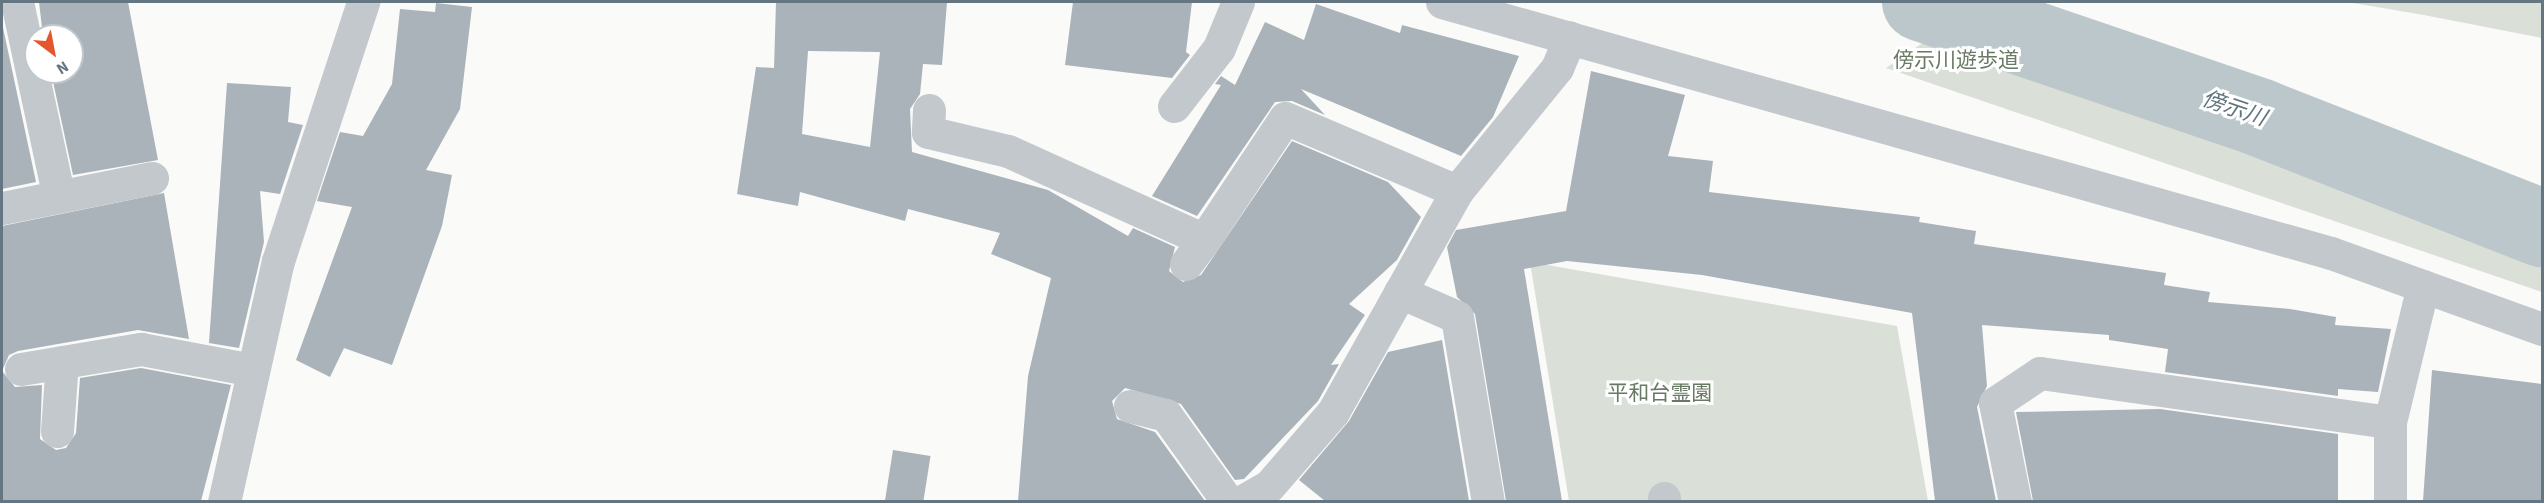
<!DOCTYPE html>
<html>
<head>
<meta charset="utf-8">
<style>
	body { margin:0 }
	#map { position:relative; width:2544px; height:503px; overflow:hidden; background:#fafaf8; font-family:"Source Sans 3","Noto Sans JP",sans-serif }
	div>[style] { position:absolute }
	.green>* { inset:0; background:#dadfd7 }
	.river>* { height:78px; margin:-39px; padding:0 39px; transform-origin:39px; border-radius:39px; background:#bbc7cb }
	.building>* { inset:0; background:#aab3b9; transform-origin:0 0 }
	.minor>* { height:33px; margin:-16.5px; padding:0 16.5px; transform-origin:16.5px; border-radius:16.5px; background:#c3c8cc }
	span { translate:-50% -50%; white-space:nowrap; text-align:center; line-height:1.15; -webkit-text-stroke:6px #fff; paint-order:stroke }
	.park-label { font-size:21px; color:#687a64 }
	.water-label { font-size:22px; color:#60757c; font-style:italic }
	.frame { position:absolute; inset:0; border:3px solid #657683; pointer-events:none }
	.north { position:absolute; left:24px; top:24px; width:60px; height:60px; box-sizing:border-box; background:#fff; border:2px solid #c1c8cd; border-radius:50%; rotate:148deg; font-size:16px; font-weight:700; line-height:24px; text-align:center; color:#657683 }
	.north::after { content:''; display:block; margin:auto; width:21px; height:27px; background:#e4572e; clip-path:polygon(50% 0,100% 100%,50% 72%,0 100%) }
</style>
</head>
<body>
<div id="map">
	<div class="green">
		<div style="clip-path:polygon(2347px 2px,2542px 2px,2542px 38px,2424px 15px)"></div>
		<div style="clip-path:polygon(1949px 25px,2542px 250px,2542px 292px,1886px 68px)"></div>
		<div style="clip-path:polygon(1530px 262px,1897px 326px,1928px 501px,1569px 501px)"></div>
	</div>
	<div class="river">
		<div style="left:1921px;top:2px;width:359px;rotate:18.8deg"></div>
		<div style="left:2261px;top:118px;width:302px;rotate:21.4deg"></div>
	</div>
	<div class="building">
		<div style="clip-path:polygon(39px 2px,128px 2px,158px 160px,73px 175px,51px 72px,72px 72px,72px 36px,43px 36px)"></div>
		<div style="clip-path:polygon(evenodd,776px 2px,947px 2px,942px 65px,923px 64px,920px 94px,910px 109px,912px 152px,1048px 190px,1128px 236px,1133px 228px,1175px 247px,1169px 271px,1183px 282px,1201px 275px,1292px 141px,1388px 182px,1421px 217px,1397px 260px,1349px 304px,1365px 315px,1331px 365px,1339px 364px,1318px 401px,1244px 479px,1235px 480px,1181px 404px,1125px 388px,1112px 401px,1117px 419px,1155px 432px,1205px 501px,1018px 501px,1028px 376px,1051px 278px,991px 254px,1000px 233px,908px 209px,905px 221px,800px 192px,798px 206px,737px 194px,756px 67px,774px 68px,776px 2px,808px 51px,880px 52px,870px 147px,802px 134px,808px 51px)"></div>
		<div style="clip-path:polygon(1073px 2px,1192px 2px,1186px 52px,1190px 55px,1172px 78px,1065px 65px)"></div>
		<div style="clip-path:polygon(436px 3px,472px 7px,460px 109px,426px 170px,452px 175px,442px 226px,392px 365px,344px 348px,330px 377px,296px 360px,352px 207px,317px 201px,340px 132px,363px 136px,392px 84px,400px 9px,435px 12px)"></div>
		<div style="clip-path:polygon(1316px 4px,1400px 33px,1402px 25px,1519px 56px,1493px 117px,1461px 156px,1301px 89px,1325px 115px,1292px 101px,1275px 102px,1197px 216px,1152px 196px,1221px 85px,1215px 84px,1221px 76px,1235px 85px,1265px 22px,1304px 40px)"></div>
		<div style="clip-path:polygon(2px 23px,36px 182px,2px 189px)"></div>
		<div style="clip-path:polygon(1591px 71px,1685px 95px,1668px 156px,1713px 161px,1709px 192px,1920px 217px,1919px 222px,1976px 231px,1974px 244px,2166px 273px,2164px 285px,2210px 292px,2208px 302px,2290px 309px,2336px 317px,2335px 325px,2391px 329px,2378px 392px,2338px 389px,2338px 396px,2165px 372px,2168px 349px,2109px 340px,2109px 335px,1982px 325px,1987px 386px,1977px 407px,1996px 501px,1935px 501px,1912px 313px,1702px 275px,1567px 261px,1524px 269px,1562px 501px,1506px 501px,1475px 314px,1457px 297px,1447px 247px,1456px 230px,1566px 211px)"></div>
		<div style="clip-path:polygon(227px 83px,291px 87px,288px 122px,303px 125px,280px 194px,260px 191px,264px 242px,239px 348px,209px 343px)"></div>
		<div style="clip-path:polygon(164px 193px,189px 339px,138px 330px,18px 351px,9px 355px,2px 371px,15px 387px,42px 385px,40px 439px,56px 450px,66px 448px,76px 433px,80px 378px,141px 368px,231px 385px,201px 501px,2px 501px,2px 226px)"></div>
		<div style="clip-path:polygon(1442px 340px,1469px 501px,1325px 501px,1299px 480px,1349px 421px,1388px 352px)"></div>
		<div style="clip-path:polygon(2432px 370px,2542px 384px,2542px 501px,2423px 501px)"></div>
		<div style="clip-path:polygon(2160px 409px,2338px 434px,2338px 501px,2033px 501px,2016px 412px)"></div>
		<div style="left:893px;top:450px;width:38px;height:52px;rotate:9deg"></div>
	</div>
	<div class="minor">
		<div style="left:17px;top:2px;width:195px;rotate:77.9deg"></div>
		<div style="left:1442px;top:2px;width:924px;rotate:15.77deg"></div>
		<div style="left:2331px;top:253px;width:224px;rotate:19.8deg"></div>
		<div style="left:1174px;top:106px;width:73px;rotate:-52.2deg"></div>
		<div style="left:1219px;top:48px;width:50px;rotate:-67.6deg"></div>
		<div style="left:929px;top:110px;width:22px;rotate:93deg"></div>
		<div style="left:928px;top:132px;width:82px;rotate:13.4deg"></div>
		<div style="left:1008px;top:151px;width:215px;rotate:24.4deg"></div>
		<div style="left:1204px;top:240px;width:146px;rotate:-56.4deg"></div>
		<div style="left:1285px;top:118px;width:187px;rotate:23deg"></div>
		<div style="left:2px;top:208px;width:153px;rotate:-11.3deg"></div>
		<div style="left:1186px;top:264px;width:30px;rotate:-53deg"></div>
		<div style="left:1400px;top:292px;width:62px;rotate:23.7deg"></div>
		<div style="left:1457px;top:317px;width:188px;rotate:80.5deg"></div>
		<div style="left:21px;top:369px;width:122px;rotate:-9.5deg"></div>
		<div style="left:141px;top:349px;width:114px;rotate:10.6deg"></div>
		<div style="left:1130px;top:406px;width:37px;rotate:14deg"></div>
		<div style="left:1166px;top:415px;width:107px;rotate:54.5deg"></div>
		<div style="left:57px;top:431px;width:69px;rotate:-85.9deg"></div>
		<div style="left:1664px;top:498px;width:4px;rotate:90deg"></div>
		<div style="left:224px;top:502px;width:247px;rotate:-77.4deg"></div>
		<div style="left:278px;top:261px;width:273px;rotate:-71.8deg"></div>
		<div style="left:1241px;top:502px;width:32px;rotate:-30deg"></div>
		<div style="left:1269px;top:486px;width:98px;rotate:-49.1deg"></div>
		<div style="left:1333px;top:412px;width:253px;rotate:-60.7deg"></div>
		<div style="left:1457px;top:191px;width:159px;rotate:-50.9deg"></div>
		<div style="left:1557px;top:68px;width:33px;rotate:-67deg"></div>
		<div style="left:2015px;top:502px;width:101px;rotate:-101.4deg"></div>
		<div style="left:1995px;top:403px;width:54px;rotate:-33.7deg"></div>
		<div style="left:2040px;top:373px;width:353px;rotate:8deg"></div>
		<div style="left:2390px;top:502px;width:80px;rotate:-90deg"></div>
		<div style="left:2390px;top:422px;width:140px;rotate:-76.4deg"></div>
	</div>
	<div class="park-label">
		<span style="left:1956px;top:60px">傍示川遊歩道</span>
		<span style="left:1660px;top:393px">平和台霊園</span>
	</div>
	<div class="water-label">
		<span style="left:2234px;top:109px;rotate:19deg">傍示川</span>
	</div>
	<div class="frame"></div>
	<div class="north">N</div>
</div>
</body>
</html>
